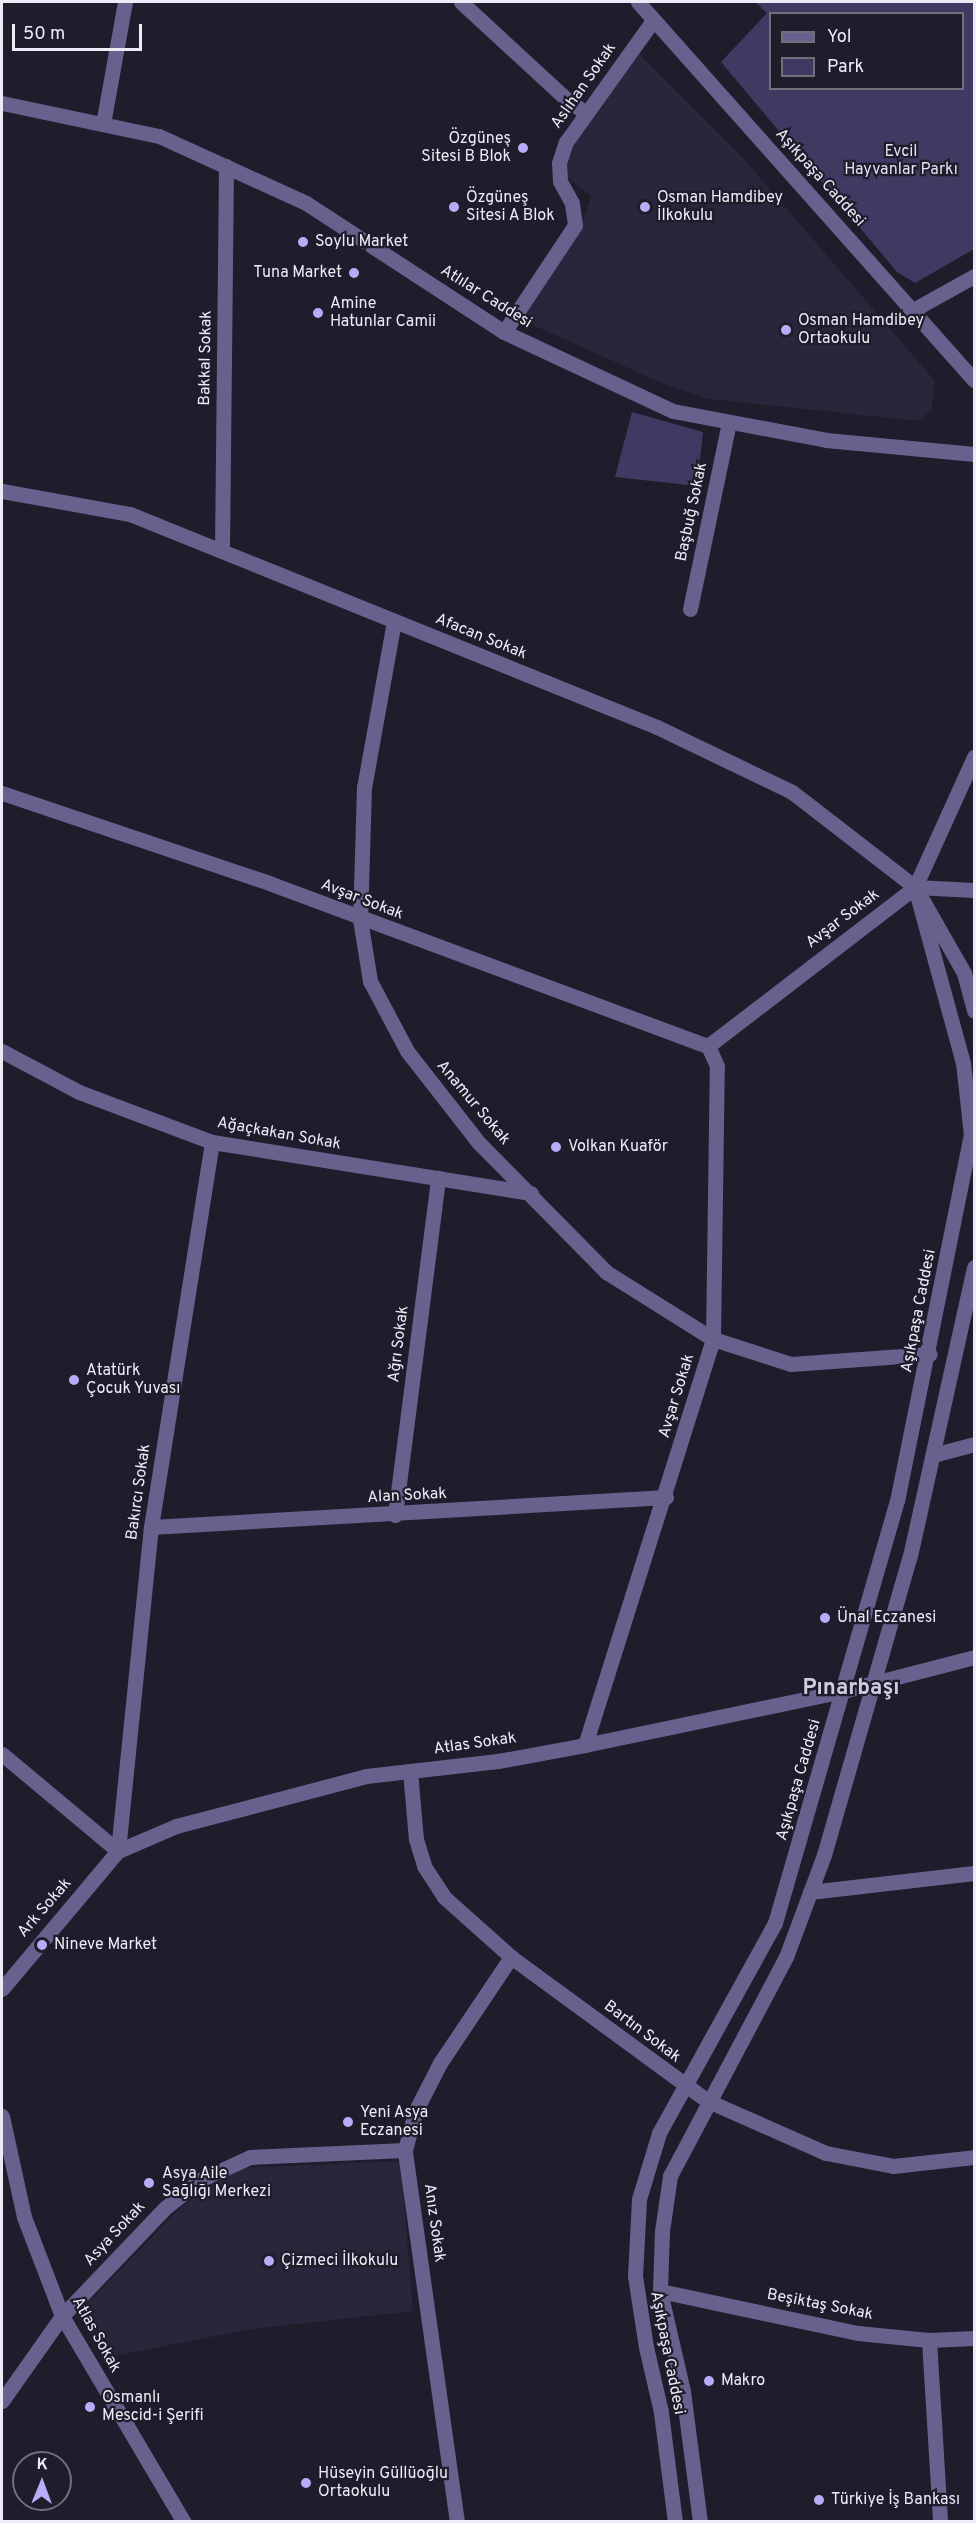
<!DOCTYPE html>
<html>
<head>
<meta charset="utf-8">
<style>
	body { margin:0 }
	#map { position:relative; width:976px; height:2523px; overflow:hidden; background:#1f1c2b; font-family:Overpass,sans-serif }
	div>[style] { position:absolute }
	.built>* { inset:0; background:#29253a }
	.green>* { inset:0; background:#413962 }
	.minor>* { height:15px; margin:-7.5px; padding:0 7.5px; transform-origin:7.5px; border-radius:7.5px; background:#69608e }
	.dots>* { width:16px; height:16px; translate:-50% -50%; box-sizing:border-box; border:3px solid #1f1c2b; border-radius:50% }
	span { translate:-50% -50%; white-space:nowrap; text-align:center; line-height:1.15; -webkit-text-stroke:4.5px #1f1c2b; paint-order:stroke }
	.street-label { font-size:16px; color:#ecebf6 }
	.poi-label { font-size:16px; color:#ecebf6 }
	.right { translate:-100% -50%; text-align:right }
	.left { translate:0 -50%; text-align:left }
	.park-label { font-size:16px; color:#e3e0f3 }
	.district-label { font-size:22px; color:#cfcce1; font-weight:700 }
	.frame { position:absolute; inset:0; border:3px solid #ecebf6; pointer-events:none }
	.legend { position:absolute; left:769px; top:12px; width:195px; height:78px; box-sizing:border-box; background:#1f1c2b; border:2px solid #716f7c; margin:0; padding:8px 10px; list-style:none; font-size:18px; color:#ecebf6 }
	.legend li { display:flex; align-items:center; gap:12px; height:30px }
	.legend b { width:30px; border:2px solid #716f7c }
	.north { position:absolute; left:12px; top:2451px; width:60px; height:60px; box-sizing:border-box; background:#1f1c2b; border:2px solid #716f7c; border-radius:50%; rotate:1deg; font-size:16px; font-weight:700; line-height:24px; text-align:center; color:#ecebf6 }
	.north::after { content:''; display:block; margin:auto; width:21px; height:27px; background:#b8abf7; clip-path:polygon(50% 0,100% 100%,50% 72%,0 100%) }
	.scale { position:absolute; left:12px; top:24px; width:130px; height:27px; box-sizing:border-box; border:3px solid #ecebf6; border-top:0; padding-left:8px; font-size:18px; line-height:21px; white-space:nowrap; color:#ecebf6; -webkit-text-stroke:4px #1f1c2b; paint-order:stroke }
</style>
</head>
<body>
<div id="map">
	<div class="built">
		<div style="clip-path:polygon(637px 52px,743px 158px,935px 381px,932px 408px,919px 421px,709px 399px,659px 382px,522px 320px,584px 218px,591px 196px,566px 176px,567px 148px)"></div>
		<div style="clip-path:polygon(401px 2161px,413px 2311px,246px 2330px,104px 2358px,78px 2313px,178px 2210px,202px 2190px,239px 2168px)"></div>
	</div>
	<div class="green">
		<div style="clip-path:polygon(evenodd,755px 2px,974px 2px,974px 249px,915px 283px,897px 272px,721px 62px,767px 13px,755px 2px,770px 14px,962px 14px,962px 88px,770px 88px,770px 14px)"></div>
		<div style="clip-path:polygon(632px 412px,703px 432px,697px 486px,615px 477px)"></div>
	</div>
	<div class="minor">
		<div style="left:461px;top:2px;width:142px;rotate:42.7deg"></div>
		<div style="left:565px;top:98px;width:26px;rotate:36deg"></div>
		<div style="left:638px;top:2px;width:506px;rotate:48.37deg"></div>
		<div style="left:2px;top:103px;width:160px;rotate:11.9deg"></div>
		<div style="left:159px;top:136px;width:162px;rotate:24.5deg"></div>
		<div style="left:306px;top:203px;width:236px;rotate:33.1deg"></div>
		<div style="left:504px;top:332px;width:187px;rotate:25.1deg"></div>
		<div style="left:673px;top:411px;width:156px;rotate:10.7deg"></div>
		<div style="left:826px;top:440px;width:149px;rotate:5.4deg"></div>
		<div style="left:103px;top:124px;width:124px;rotate:-79.8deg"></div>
		<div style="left:913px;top:310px;width:70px;rotate:-29.1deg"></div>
		<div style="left:504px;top:332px;width:128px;rotate:-56.4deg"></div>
		<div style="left:575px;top:225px;width:22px;rotate:-98deg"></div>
		<div style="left:572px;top:203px;width:25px;rotate:-119deg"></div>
		<div style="left:560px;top:181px;width:18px;rotate:-93deg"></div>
		<div style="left:559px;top:163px;width:22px;rotate:-72deg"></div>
		<div style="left:566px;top:142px;width:148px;rotate:-54.4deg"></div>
		<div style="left:2px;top:491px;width:130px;rotate:10.2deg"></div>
		<div style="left:130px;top:514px;width:568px;rotate:22.01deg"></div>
		<div style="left:657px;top:727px;width:150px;rotate:25.7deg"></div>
		<div style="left:792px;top:792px;width:155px;rotate:37.7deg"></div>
		<div style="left:222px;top:550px;width:384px;rotate:-89.4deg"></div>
		<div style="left:690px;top:609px;width:191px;rotate:-78.2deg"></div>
		<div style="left:394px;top:621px;width:169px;rotate:100.2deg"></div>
		<div style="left:364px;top:787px;width:132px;rotate:91.7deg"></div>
		<div style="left:360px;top:919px;width:63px;rotate:80.8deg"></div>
		<div style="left:370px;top:981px;width:79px;rotate:62.1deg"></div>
		<div style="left:407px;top:1051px;width:117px;rotate:52deg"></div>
		<div style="left:479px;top:1143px;width:181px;rotate:45.4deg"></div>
		<div style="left:606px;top:1272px;width:126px;rotate:32.1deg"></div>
		<div style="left:713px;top:1339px;width:82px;rotate:17.8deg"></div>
		<div style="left:791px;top:1364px;width:139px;rotate:-4.1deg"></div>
		<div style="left:2px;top:793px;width:282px;rotate:18.6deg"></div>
		<div style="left:269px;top:883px;width:468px;rotate:20.4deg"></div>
		<div style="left:708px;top:1046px;width:261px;rotate:-37.5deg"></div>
		<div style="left:915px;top:887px;width:143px;rotate:-65.6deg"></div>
		<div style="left:915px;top:887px;width:59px;rotate:2.9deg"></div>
		<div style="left:2px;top:1051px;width:87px;rotate:28deg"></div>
		<div style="left:79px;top:1092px;width:142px;rotate:20.6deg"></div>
		<div style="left:212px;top:1142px;width:323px;rotate:9.1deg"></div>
		<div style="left:933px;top:1455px;width:42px;rotate:-15deg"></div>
		<div style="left:395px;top:1515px;width:340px;rotate:-82.7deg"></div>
		<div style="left:151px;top:1527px;width:516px;rotate:-3.33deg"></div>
		<div style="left:585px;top:1745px;width:426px;rotate:-72.5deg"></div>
		<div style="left:713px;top:1339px;width:273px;rotate:-89.2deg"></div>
		<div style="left:717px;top:1066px;width:22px;rotate:-114deg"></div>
		<div style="left:2px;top:1754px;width:151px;rotate:39.9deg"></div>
		<div style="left:410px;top:1771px;width:68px;rotate:85deg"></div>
		<div style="left:416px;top:1839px;width:28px;rotate:73deg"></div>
		<div style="left:424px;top:1866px;width:37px;rotate:57deg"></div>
		<div style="left:444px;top:1897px;width:90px;rotate:41.8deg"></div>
		<div style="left:511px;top:1957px;width:244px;rotate:36.2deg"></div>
		<div style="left:708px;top:2101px;width:129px;rotate:23.8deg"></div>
		<div style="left:826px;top:2153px;width:68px;rotate:11deg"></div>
		<div style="left:893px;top:2166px;width:81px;rotate:-6.3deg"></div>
		<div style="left:118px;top:1851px;width:326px;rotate:-84.2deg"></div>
		<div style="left:151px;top:1527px;width:390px;rotate:-81deg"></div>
		<div style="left:810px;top:1892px;width:165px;rotate:-6.6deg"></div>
		<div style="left:2px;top:1989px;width:180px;rotate:-50deg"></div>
		<div style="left:118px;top:1851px;width:63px;rotate:-23.3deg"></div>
		<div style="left:176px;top:1826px;width:196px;rotate:-14.7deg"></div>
		<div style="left:366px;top:1776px;width:133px;rotate:-6.5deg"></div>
		<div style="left:498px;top:1761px;width:88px;rotate:-10.4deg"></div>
		<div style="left:585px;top:1745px;width:264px;rotate:-11.8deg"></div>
		<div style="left:843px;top:1691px;width:135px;rotate:-14.5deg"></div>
		<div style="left:2px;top:2116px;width:103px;rotate:77.7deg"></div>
		<div style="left:24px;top:2217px;width:106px;rotate:69deg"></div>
		<div style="left:62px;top:2316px;width:239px;rotate:59.4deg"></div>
		<div style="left:660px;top:2291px;width:202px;rotate:12deg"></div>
		<div style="left:858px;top:2333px;width:71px;rotate:5.6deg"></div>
		<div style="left:929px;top:2340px;width:45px;rotate:-2.5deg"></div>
		<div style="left:929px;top:2340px;width:182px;rotate:86.5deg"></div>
		<div style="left:2px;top:2401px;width:104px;rotate:-54.8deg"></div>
		<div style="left:62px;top:2316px;width:149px;rotate:-46.4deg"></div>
		<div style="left:165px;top:2208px;width:45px;rotate:-38.7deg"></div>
		<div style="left:200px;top:2180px;width:55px;rotate:-24.7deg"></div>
		<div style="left:250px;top:2157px;width:155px;rotate:-2.6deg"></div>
		<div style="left:457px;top:2522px;width:376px;rotate:-98deg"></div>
		<div style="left:405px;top:2150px;width:39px;rotate:-75deg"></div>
		<div style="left:415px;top:2112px;width:55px;rotate:-63deg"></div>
		<div style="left:440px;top:2063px;width:128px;rotate:-56.2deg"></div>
		<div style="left:675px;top:2522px;width:111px;rotate:-97.3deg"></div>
		<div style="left:661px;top:2412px;width:67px;rotate:-103deg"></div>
		<div style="left:646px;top:2347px;width:72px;rotate:-98.8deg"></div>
		<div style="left:635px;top:2276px;width:77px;rotate:-87deg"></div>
		<div style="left:639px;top:2199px;width:69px;rotate:-73.1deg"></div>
		<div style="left:659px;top:2133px;width:240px;rotate:-61.1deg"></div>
		<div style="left:775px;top:1923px;width:439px;rotate:-73.9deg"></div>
		<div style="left:897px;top:1501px;width:373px;rotate:-78.6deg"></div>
		<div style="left:971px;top:1135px;width:72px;rotate:-96.3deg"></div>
		<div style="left:963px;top:1063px;width:182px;rotate:-105.3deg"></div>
		<div style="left:915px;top:887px;width:99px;rotate:60.3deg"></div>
		<div style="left:964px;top:973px;width:39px;rotate:75deg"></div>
		<div style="left:700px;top:2522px;width:132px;rotate:-97.4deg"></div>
		<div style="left:683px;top:2391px;width:103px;rotate:-103deg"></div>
		<div style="left:660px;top:2291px;width:60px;rotate:-88.1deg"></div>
		<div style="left:662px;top:2231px;width:56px;rotate:-81.7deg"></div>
		<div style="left:670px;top:2176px;width:248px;rotate:-62.1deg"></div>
		<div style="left:786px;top:1957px;width:109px;rotate:-69.6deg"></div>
		<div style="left:824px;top:1855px;width:311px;rotate:-74deg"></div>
		<div style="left:910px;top:1556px;width:296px;rotate:-77.5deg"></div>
	</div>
	<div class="dots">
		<div style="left:523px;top:148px;background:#b8abf7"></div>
		<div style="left:454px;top:207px;background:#b8abf7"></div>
		<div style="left:645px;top:207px;background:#b8abf7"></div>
		<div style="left:303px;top:242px;background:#b8abf7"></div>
		<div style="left:354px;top:273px;background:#b8abf7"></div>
		<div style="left:318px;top:313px;background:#b8abf7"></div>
		<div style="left:786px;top:330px;background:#b8abf7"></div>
		<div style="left:556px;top:1147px;background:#b8abf7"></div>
		<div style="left:74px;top:1380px;background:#b8abf7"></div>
		<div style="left:825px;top:1618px;background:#b8abf7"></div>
		<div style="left:42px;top:1945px;background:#b8abf7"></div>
		<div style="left:348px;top:2122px;background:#b8abf7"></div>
		<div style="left:149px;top:2183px;background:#b8abf7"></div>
		<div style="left:269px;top:2261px;background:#b8abf7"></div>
		<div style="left:709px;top:2381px;background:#b8abf7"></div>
		<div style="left:90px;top:2407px;background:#b8abf7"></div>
		<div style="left:306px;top:2483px;background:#b8abf7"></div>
		<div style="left:819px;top:2500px;background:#b8abf7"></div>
	</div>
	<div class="street-label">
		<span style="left:584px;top:86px;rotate:-55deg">Aslıhan Sokak</span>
		<span style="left:820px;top:178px;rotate:48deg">Aşıkpaşa Caddesi</span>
		<span style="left:486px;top:297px;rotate:32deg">Atlılar Caddesi</span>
		<span style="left:206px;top:358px;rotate:-89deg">Bakkal Sokak</span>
		<span style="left:692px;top:512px;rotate:-78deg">Başbuğ Sokak</span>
		<span style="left:481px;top:637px;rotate:22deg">Afacan Sokak</span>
		<span style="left:362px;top:900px;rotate:21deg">Avşar Sokak</span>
		<span style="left:843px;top:919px;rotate:-37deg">Avşar Sokak</span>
		<span style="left:473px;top:1103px;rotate:50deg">Anamur Sokak</span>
		<span style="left:279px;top:1134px;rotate:10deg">Ağaçkakan Sokak</span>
		<span style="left:919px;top:1311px;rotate:-79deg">Aşıkpaşa Caddesi</span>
		<span style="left:399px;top:1344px;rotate:-83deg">Ağrı Sokak</span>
		<span style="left:677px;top:1396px;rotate:-73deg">Avşar Sokak</span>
		<span style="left:139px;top:1492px;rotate:-82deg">Bakırcı Sokak</span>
		<span style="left:407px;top:1496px;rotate:-3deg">Alan Sokak</span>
		<span style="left:475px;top:1744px;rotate:-8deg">Atlas Sokak</span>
		<span style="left:799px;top:1780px;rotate:-74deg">Aşıkpaşa Caddesi</span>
		<span style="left:45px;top:1908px;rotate:-49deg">Ark Sokak</span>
		<span style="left:642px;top:2032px;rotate:37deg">Bartın Sokak</span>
		<span style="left:434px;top:2223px;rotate:82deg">Anız Sokak</span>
		<span style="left:115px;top:2234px;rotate:-47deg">Asya Sokak</span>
		<span style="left:820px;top:2305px;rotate:11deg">Beşiktaş Sokak</span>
		<span style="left:96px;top:2335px;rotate:61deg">Atlas Sokak</span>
		<span style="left:667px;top:2353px;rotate:79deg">Aşıkpaşa Caddesi</span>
	</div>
	<div class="poi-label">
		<span class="right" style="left:511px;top:148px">Özgüneş<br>Sitesi B Blok</span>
		<span class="left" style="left:466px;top:207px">Özgüneş<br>Sitesi A Blok</span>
		<span class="left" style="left:657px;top:207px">Osman Hamdibey<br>İlkokulu</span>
		<span class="left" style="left:315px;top:242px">Soylu Market</span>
		<span class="right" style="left:342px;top:273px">Tuna Market</span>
		<span class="left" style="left:330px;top:313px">Amine<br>Hatunlar Camii</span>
		<span class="left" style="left:798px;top:330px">Osman Hamdibey<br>Ortaokulu</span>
		<span class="left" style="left:568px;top:1147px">Volkan Kuaför</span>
		<span class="left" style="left:86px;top:1380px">Atatürk<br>Çocuk Yuvası</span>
		<span class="left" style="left:837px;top:1618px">Ünal Eczanesi</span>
		<span class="left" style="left:54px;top:1945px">Nineve Market</span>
		<span class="left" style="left:360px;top:2122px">Yeni Asya<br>Eczanesi</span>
		<span class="left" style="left:162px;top:2183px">Asya Aile<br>Sağlığı Merkezi</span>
		<span class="left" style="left:281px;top:2261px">Çizmeci İlkokulu</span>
		<span class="left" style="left:721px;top:2381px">Makro</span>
		<span class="left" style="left:102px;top:2407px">Osmanlı<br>Mescid-i Şerifi</span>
		<span class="left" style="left:318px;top:2483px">Hüseyin Güllüoğlu<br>Ortaokulu</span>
		<span class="left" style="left:831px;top:2500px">Türkiye İş Bankası</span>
	</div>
	<div class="park-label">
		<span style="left:901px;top:161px">Evcil<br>Hayvanlar Parkı</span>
	</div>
	<div class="district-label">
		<span style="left:851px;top:1689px">Pınarbaşı</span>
	</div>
	<div class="frame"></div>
	<ul class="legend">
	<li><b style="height:8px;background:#69608e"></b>Yol</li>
	<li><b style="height:16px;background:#413962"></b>Park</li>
	</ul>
	<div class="north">K</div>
	<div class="scale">50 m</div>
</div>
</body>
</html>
